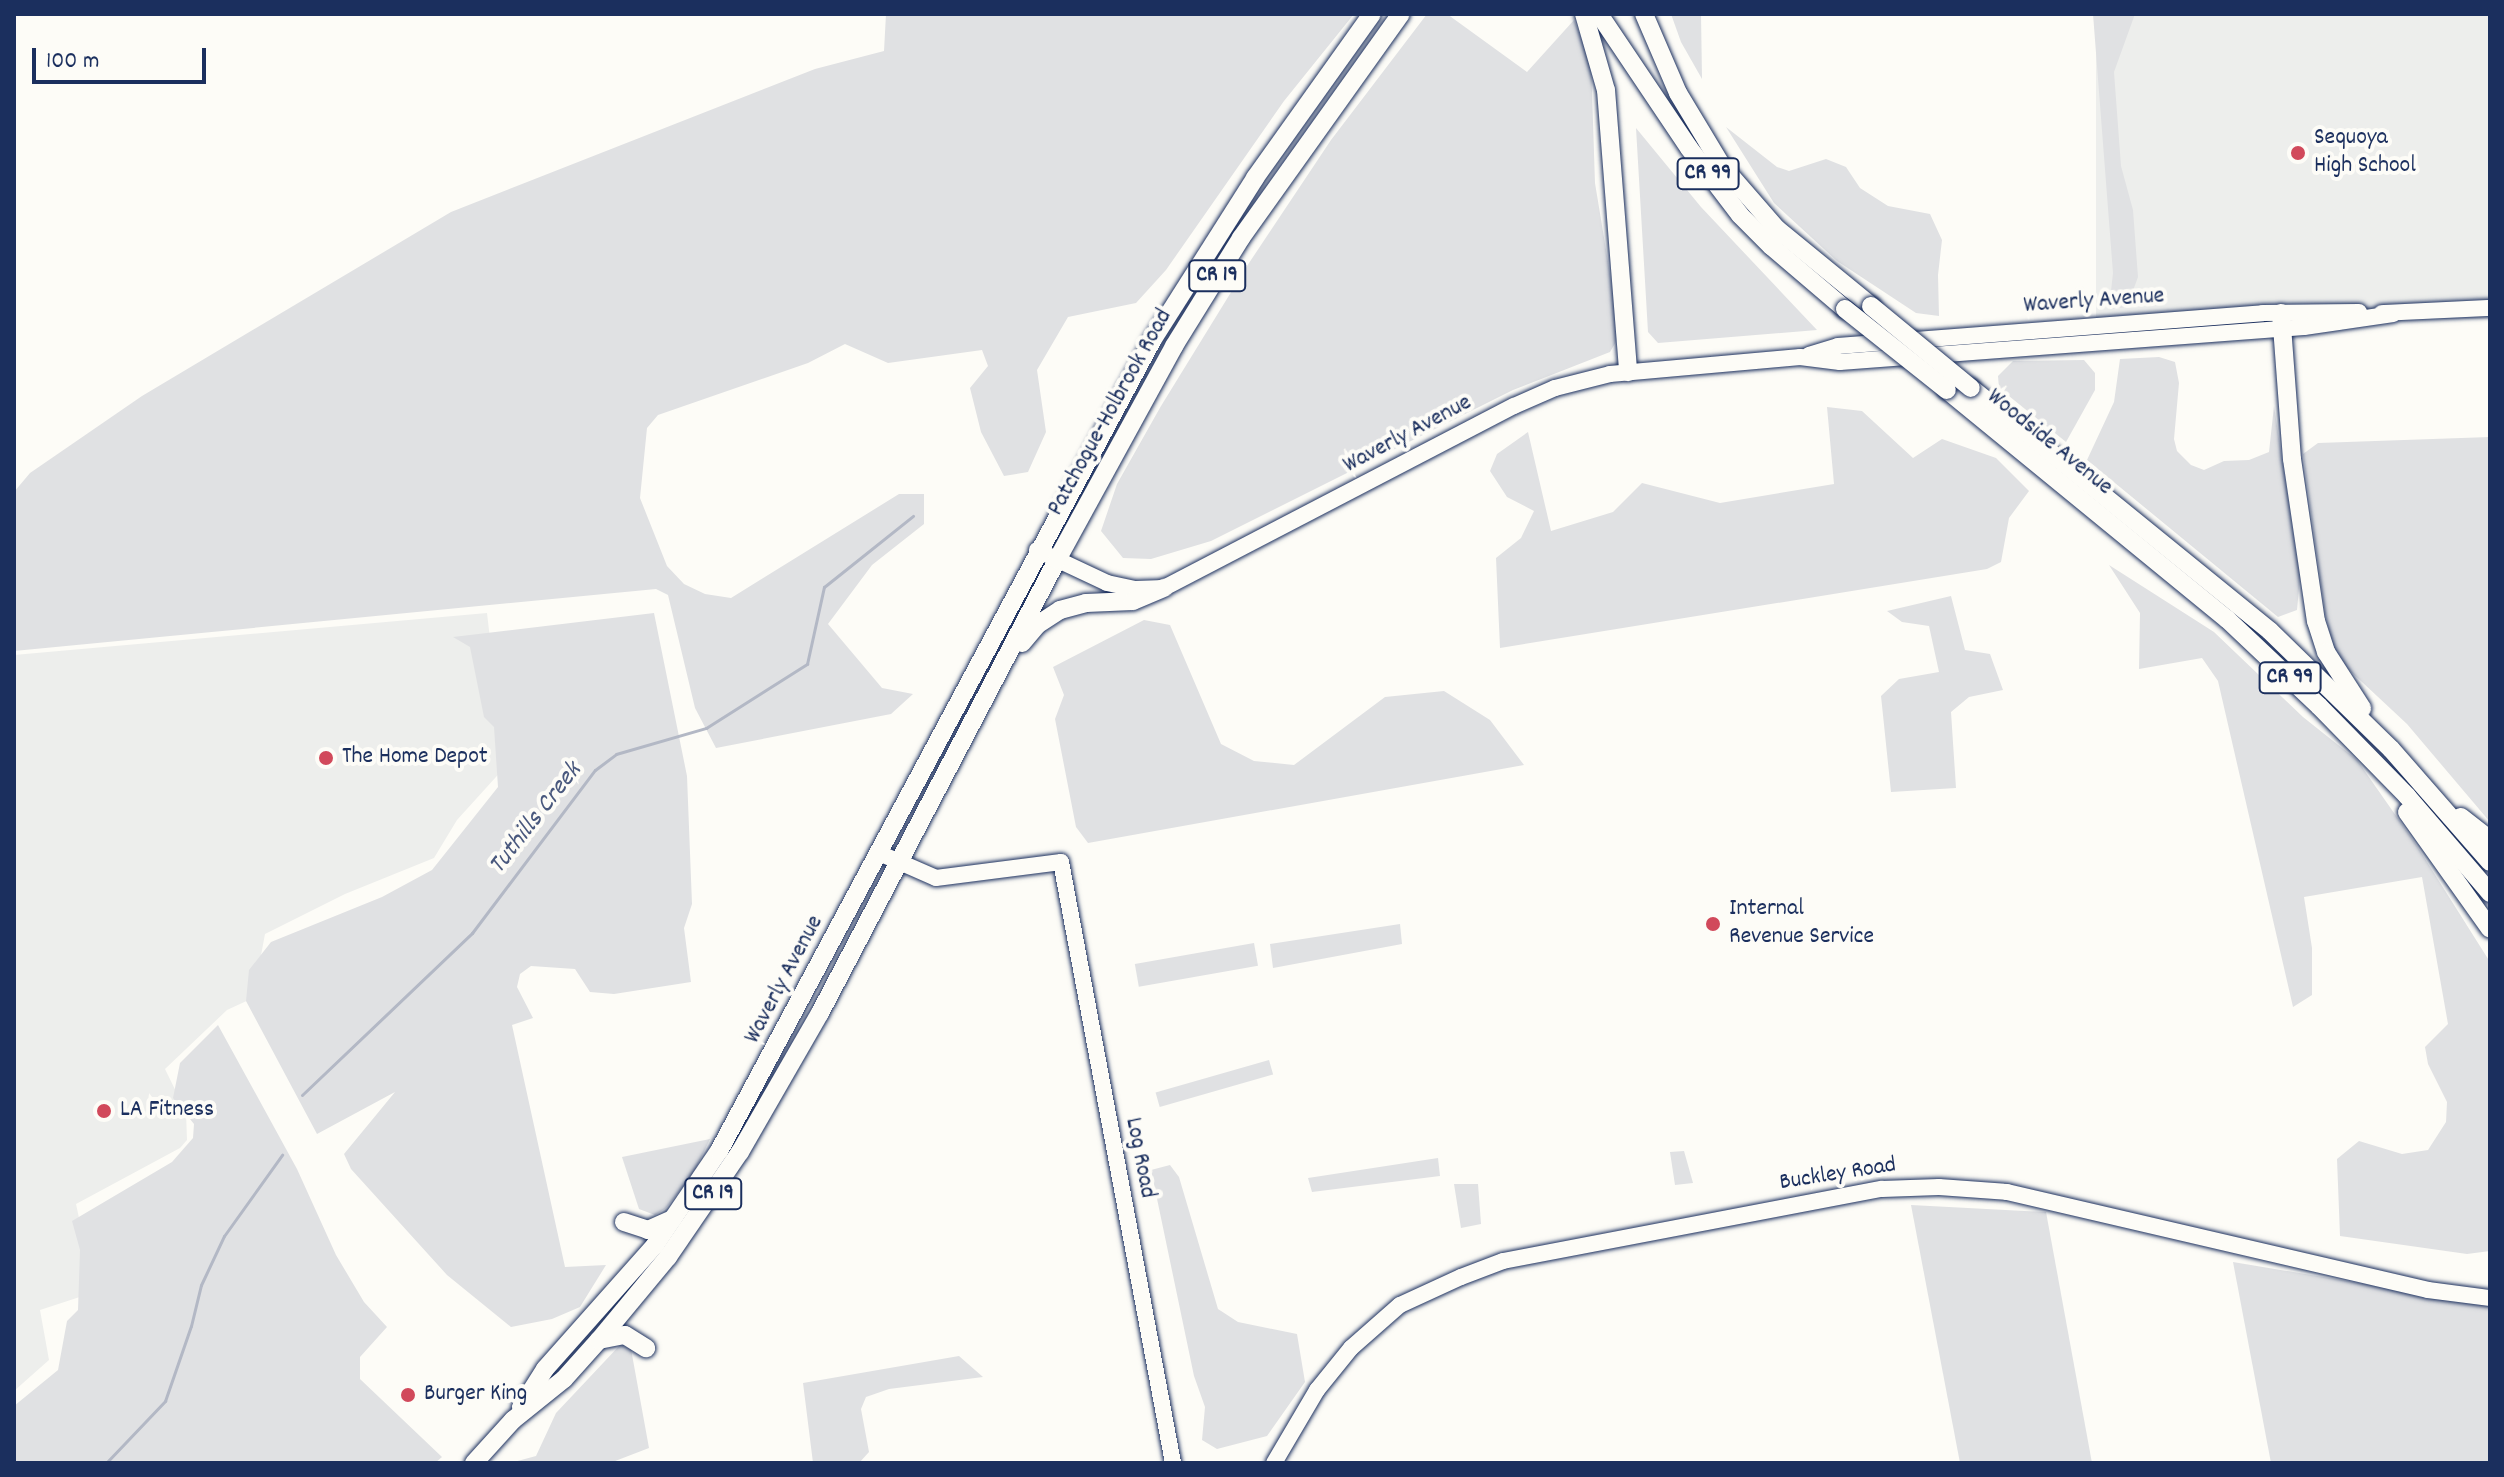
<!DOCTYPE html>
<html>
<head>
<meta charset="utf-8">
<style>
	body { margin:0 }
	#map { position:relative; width:2504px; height:1477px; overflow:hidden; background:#fdfcf7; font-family:Dekko,sans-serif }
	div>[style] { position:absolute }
	.built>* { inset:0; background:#edeeec; transform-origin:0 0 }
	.green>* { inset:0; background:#e0e1e3; transform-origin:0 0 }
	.stream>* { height:3px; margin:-1.5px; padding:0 1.5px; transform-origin:1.5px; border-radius:1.5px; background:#b3b8c5 }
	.roads { filter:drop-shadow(0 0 2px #1b2f5e) drop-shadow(0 0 2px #1b2f5e) }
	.secondary>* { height:16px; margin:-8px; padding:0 8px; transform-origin:8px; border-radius:8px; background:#fdfcf7 }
	.primary>* { height:18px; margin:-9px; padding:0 9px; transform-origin:9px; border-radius:9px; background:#fdfcf7 }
	.bridges { filter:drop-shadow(0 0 2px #1b2f5e) drop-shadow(0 0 2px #1b2f5e) }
	.primary-bridge>* { height:18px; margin:-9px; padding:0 9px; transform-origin:9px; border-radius:9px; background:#fdfcf7 }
	.dots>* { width:22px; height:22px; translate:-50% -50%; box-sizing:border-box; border:4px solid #fdfcf7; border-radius:50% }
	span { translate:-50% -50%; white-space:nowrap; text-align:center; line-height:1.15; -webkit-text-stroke:8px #fdfcf7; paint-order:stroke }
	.shield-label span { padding:2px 6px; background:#fdfcf7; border:2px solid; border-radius:6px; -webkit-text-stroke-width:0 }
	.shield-label { font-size:22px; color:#1b2f5e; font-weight:700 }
	.poi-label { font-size:24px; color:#1b2f5e }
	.left { translate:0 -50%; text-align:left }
	.street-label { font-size:24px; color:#1b2f5e }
	.water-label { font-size:26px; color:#49587d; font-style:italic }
	.frame { position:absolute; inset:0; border:16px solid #1b2f5e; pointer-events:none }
	.scale { position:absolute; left:32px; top:48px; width:174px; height:36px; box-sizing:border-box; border:4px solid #1b2f5e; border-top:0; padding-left:10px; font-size:24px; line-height:28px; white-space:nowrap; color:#1b2f5e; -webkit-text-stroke:6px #fdfcf7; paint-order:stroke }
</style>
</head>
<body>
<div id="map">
	<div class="built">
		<div style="left:2096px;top:14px;width:394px;height:305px"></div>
		<div style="clip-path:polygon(487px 613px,505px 767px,457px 820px,434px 858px,345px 894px,265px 934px,253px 998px,227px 1010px,165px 1069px,186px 1112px,187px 1140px,180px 1148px,76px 1204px,95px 1292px,40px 1310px,49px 1360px,14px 1391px,14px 655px)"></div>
	</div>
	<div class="green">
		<div style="clip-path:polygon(886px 14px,1354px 14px,1284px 101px,1166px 270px,1136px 303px,1068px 317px,1037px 370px,1046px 432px,1028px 472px,1004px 476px,981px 432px,970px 388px,988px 366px,982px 350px,888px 363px,845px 344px,808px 363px,658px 415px,647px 428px,640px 498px,667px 566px,684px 584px,705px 594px,731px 598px,899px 494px,924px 494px,924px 524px,872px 565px,828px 624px,882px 688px,913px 694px,891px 714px,716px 748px,695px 708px,668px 595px,656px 589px,14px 651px,14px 492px,30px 473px,142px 396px,451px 212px,815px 69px,884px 51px)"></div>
		<div style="clip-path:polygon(1427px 14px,1447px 14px,1527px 72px,1574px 20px,1591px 62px,1595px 183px,1620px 335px,1610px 352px,1513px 390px,1211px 541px,1151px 559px,1123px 558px,1101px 531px,1117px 484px,1161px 406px,1249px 263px,1331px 140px)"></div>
		<div style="clip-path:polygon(1671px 14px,1701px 14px,1702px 79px,1681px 42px)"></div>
		<div style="clip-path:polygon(2093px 14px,2135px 14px,2114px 72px,2121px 166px,2133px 210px,2138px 277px,2127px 307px,2109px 309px,2113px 273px)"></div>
		<div style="clip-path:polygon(1726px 127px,1777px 167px,1789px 171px,1826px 159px,1846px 167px,1860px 188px,1888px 206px,1930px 214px,1942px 240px,1938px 275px,1939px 316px,1916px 313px,1837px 261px,1774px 203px)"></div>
		<div style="clip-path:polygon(1636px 128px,1701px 207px,1817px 330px,1658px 343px,1648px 332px)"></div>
		<div style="clip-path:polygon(2159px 357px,2175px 362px,2179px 383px,2174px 439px,2177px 451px,2191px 465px,2204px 470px,2224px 461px,2249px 460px,2269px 452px,2274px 406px,2300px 577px,2297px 610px,2278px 617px,2087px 460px,2114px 402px,2120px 359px)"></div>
		<div style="clip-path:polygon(2084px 360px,2095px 373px,2095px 390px,2066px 442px,1999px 388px,1998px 376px,2013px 361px)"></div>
		<div style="clip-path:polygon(1827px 407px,1862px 411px,1913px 458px,1942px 439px,1996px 458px,2029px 491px,2009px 518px,2001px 562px,1987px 569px,1500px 648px,1496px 558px,1521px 538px,1534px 511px,1507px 497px,1490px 471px,1497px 454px,1528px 432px,1551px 531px,1613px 512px,1642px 483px,1720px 503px,1834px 484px)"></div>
		<div style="clip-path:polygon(2490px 437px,2490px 822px,2407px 724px,2347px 668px,2333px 647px,2325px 613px,2303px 454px,2318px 443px)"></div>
		<div style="clip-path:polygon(2109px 565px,2214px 632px,2303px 717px,2357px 760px,2415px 843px,2490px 962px,2490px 1251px,2467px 1254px,2340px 1236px,2337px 1159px,2359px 1141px,2402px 1154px,2428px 1150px,2446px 1122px,2447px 1102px,2428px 1064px,2425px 1047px,2448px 1024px,2422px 877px,2304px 897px,2312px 948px,2312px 995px,2293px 1007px,2218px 681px,2202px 658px,2139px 669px,2140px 613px)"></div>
		<div style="clip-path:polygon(1951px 596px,1965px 650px,1990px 654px,2003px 690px,1969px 697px,1951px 712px,1956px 788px,1891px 792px,1881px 696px,1899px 679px,1939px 672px,1929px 626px,1902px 622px,1887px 611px)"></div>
		<div style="clip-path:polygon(654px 613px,687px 776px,692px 904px,684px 928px,691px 982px,614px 994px,590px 992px,575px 969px,531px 966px,520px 974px,517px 987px,533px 1018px,512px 1025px,565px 1267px,606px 1265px,580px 1307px,552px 1319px,511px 1327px,447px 1275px,351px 1169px,344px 1154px,395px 1092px,317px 1134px,246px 1001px,249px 970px,271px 942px,382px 897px,432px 870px,498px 787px,494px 727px,484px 717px,470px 647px,453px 637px)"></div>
		<div style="clip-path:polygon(1144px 620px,1170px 625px,1221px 744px,1254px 761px,1294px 765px,1385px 697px,1444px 691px,1490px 720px,1524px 765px,1088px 843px,1076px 827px,1055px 719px,1064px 695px,1053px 667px)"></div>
		<div style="clip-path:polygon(1400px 924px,1402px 944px,1273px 968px,1270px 944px)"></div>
		<div style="left:1254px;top:943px;width:23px;height:121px;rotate:80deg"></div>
		<div style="clip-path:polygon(218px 1025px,297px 1169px,336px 1255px,364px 1302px,387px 1327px,360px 1357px,360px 1379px,442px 1457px,435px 1463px,14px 1463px,14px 1406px,58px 1370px,67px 1321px,78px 1310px,80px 1250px,72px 1221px,172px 1162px,193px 1138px,194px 1124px,173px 1098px,180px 1063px)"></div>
		<div style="left:1269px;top:1060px;width:15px;height:118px;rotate:74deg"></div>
		<div style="clip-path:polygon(710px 1139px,693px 1174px,666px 1208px,655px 1215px,639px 1209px,622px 1157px)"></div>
		<div style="clip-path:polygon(1684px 1151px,1693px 1183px,1675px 1185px,1670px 1152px)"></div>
		<div style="clip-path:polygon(1438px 1158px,1440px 1176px,1312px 1192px,1308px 1178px)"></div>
		<div style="clip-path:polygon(1170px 1165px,1179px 1177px,1218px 1309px,1238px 1322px,1297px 1334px,1305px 1382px,1267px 1436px,1217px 1449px,1202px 1440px,1205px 1407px,1194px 1376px,1151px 1170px)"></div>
		<div style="clip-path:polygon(1454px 1184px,1478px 1184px,1481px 1224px,1461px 1228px)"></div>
		<div style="clip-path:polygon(1911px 1205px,2046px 1212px,2092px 1463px,1960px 1463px)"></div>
		<div style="clip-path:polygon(2233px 1262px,2490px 1305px,2490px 1463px,2271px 1463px)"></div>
		<div style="clip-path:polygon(620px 1345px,631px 1349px,649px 1448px,610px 1463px,510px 1463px,536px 1456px,556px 1413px)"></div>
		<div style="clip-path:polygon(959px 1356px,983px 1377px,889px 1389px,866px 1397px,861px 1409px,869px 1452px,859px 1463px,813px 1463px,803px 1383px)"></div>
	</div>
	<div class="stream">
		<div style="left:302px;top:1095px;width:235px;rotate:-43.6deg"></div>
		<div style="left:472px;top:933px;width:204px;rotate:-53deg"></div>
		<div style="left:595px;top:770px;width:26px;rotate:-37deg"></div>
		<div style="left:616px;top:754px;width:94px;rotate:-16.1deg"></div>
		<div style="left:706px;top:728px;width:120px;rotate:-32.4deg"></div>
		<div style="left:807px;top:664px;width:79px;rotate:-77.6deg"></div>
		<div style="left:824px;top:587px;width:114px;rotate:-38.6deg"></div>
		<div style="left:106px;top:1463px;width:86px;rotate:-46.4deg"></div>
		<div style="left:165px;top:1401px;width:79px;rotate:-70.9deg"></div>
		<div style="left:191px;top:1326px;width:42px;rotate:-76.3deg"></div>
		<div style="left:201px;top:1285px;width:54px;rotate:-64.9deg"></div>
		<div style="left:224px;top:1236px;width:100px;rotate:-54.4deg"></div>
	</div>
	<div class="roads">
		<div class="secondary">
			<div style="left:2382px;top:313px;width:108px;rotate:-2.7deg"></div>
			<div style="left:1809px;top:355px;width:30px;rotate:-17deg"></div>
			<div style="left:1838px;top:346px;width:426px;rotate:-4.4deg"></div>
			<div style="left:2263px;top:313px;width:96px;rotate:-0.6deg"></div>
			<div style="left:1037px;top:550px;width:77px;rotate:25.2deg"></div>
			<div style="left:1107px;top:583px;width:30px;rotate:12deg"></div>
			<div style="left:1136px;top:589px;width:28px;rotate:-2deg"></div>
			<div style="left:1164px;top:588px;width:394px;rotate:-27.5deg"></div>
			<div style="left:1514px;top:406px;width:45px;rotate:-23.7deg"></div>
			<div style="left:1555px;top:388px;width:57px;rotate:-14.3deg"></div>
			<div style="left:1610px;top:374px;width:191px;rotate:-5.1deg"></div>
			<div style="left:1800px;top:357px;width:40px;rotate:7.1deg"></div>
			<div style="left:1840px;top:362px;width:465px;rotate:-4.3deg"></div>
			<div style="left:2304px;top:327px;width:90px;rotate:-8.3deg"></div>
			<div style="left:879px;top:853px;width:62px;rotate:23.7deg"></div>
			<div style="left:936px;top:878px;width:126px;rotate:-7.3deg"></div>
			<div style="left:1061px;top:862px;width:611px;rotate:79.44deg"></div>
			<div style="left:1274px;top:1463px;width:85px;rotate:-59.5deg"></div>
			<div style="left:1317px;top:1390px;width:54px;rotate:-51deg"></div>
			<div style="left:1351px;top:1348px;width:65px;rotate:-41.3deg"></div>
			<div style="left:1400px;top:1305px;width:67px;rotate:-24.7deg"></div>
			<div style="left:1461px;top:1277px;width:45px;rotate:-20.9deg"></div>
			<div style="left:1503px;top:1261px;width:386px;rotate:-10.8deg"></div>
			<div style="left:1882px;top:1189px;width:57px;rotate:-2deg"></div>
			<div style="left:1939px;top:1187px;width:68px;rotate:4.2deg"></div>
			<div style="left:2007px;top:1192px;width:432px;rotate:13.1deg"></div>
			<div style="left:2428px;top:1290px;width:63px;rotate:7.4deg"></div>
		</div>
		<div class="primary">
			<div style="left:1584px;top:14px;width:79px;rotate:73.9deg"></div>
			<div style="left:1606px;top:90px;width:283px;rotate:85.5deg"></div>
			<div style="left:1599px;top:14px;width:161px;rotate:56.1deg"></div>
			<div style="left:1689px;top:148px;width:84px;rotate:52.7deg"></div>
			<div style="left:1740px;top:215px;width:44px;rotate:45deg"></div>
			<div style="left:1771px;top:246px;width:97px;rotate:40.4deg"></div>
			<div style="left:1644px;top:14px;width:86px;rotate:66.7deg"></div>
			<div style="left:1678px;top:93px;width:85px;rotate:58.9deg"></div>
			<div style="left:1722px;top:166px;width:84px;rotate:48.9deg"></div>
			<div style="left:1777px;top:229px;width:122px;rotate:39.3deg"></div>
			<div style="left:2281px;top:313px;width:146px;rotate:85.7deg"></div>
			<div style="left:2292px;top:459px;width:164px;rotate:81.6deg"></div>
			<div style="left:2316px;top:621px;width:33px;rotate:72deg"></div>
			<div style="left:2326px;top:652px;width:67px;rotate:57.3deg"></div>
			<div style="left:1971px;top:388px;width:385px;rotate:39.1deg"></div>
			<div style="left:2270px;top:631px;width:169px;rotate:44.3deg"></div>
			<div style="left:2391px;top:749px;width:150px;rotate:48.8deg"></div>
			<div style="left:1947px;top:390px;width:362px;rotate:39.3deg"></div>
			<div style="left:2227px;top:619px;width:127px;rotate:43.4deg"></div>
			<div style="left:2319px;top:706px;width:126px;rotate:45.6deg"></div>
			<div style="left:2407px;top:796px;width:128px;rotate:49.4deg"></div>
			<div style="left:1022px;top:643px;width:23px;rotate:-50deg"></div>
			<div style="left:1037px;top:625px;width:27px;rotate:-33deg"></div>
			<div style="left:1060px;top:610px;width:27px;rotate:-15deg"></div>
			<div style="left:1086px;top:603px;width:47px;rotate:-2.4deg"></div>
			<div style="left:1133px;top:601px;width:34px;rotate:-23deg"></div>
			<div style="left:2407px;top:812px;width:143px;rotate:54.6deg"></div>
			<div style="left:2461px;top:817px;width:37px;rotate:38deg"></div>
			<div style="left:624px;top:1222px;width:25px;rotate:18deg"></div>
			<div style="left:648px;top:1230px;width:27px;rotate:-24deg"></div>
			<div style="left:599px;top:1340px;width:26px;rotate:-11deg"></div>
			<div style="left:625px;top:1335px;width:25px;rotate:32deg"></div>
			<div style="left:521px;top:1407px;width:45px;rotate:-57.7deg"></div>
			<div style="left:545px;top:1369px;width:166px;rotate:-48.4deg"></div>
			<div style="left:655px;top:1245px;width:114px;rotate:-55.8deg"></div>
			<div style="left:719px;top:1151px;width:921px;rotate:-61.88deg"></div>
			<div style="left:1153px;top:339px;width:191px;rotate:-57.6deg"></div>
			<div style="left:1255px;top:178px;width:201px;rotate:-54.5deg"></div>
			<div style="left:474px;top:1463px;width:58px;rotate:-47.8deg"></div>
			<div style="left:513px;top:1420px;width:65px;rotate:-38.8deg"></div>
			<div style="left:564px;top:1379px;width:52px;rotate:-48.1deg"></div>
			<div style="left:599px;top:1340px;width:108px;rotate:-50.3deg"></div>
			<div style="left:668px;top:1257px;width:127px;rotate:-55.6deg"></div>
			<div style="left:740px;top:1152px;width:160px;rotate:-60.1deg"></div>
			<div style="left:820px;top:1013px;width:511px;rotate:-62.38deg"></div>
			<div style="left:1057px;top:560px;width:244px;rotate:-61.3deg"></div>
			<div style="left:1174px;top:346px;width:127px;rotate:-58.2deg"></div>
			<div style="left:1241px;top:238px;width:275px;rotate:-54.5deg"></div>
		</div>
	</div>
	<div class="bridges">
		<div class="primary-bridge">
			<div style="left:1871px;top:306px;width:129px;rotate:39.4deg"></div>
			<div style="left:1845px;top:309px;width:130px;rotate:38.5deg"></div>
		</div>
	</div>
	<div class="dots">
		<div style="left:2298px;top:153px;background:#d1495b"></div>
		<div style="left:326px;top:758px;background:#d1495b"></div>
		<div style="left:1713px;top:924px;background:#d1495b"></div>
		<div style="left:104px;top:1111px;background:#d1495b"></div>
		<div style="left:408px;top:1395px;background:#d1495b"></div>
	</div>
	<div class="shield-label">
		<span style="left:1708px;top:174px">CR 99</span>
		<span style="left:1217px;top:276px">CR 19</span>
		<span style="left:2290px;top:678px">CR 99</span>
		<span style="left:713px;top:1194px">CR 19</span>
	</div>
	<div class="poi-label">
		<span class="left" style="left:2314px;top:153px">Sequoya<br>High School</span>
		<span class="left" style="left:342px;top:758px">The Home Depot</span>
		<span class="left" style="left:1729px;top:924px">Internal<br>Revenue Service</span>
		<span class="left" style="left:120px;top:1111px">LA Fitness</span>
		<span class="left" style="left:424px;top:1395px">Burger King</span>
	</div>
	<div class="street-label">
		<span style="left:2094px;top:302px;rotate:-4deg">Waverly Avenue</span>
		<span style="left:1111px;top:413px;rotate:-61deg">Patchogue-Holbrook Road</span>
		<span style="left:1408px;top:435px;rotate:-28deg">Waverly Avenue</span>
		<span style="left:2049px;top:443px;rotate:39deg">Woodside Avenue</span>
		<span style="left:785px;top:980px;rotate:-62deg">Waverly Avenue</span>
		<span style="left:1139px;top:1158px;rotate:79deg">Log Road</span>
		<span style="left:1838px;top:1175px;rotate:-9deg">Buckley Road</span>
	</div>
	<div class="water-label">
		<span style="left:536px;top:819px;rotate:-52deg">Tuthills Creek</span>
	</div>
	<div class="frame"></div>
	<div class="scale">100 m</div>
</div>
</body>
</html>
